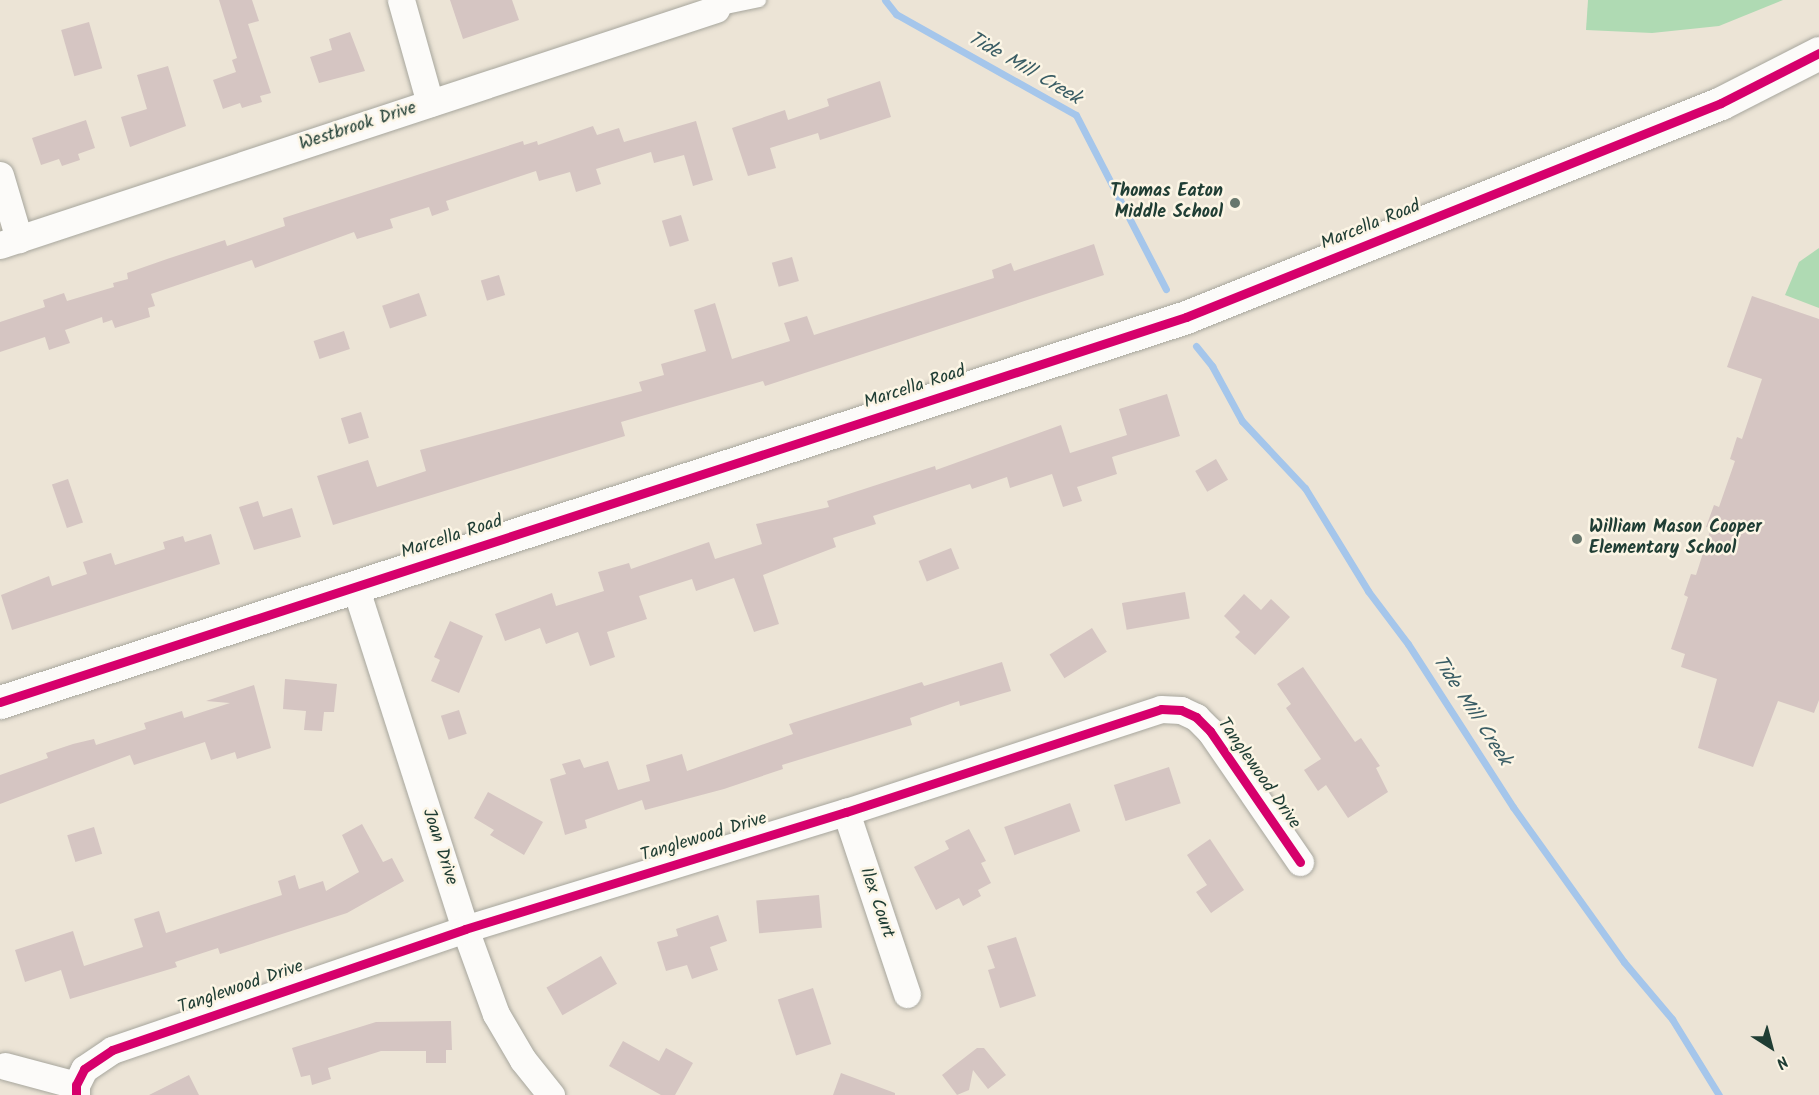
<!DOCTYPE html>
<html>
<head>
<meta charset="utf-8">
<style>
	body { margin:0 }
	#map { position:relative; width:1819px; height:1095px; overflow:hidden; background:#ece4d6; font-family:Kalam,sans-serif }
	div>[style] { position:absolute }
	.green>* { inset:0; background:#afdab3 }
	.stream>* { height:7px; margin:-3.5px; padding:0 3.5px; transform-origin:3.5px; border-radius:3.5px; background:#a5c6eb }
	.building>* { inset:0; background:#d5c5c2; transform-origin:0 0 }
	.roads { filter:drop-shadow(0 0 2px #a7a69d) drop-shadow(0 0 2px #a7a69d) }
	.service>* { height:14px; margin:-7px; padding:0 7px; transform-origin:7px; border-radius:7px; background:#fcfbf9 }
	.minor>* { height:27px; margin:-13.5px; padding:0 13.5px; transform-origin:13.5px; border-radius:13.5px; background:#fcfbf9 }
	.tertiary>* { height:33px; margin:-16.5px; padding:0 16.5px; transform-origin:16.5px; border-radius:16.5px; background:#fcfbf9 }
	.cycleway>* { height:9px; margin:-4.5px; padding:0 4.5px; transform-origin:4.5px; border-radius:4.5px; background:#d6006c }
	.dots>* { width:16px; height:16px; translate:-50% -50%; box-sizing:border-box; border:3px solid #fcf5e5; border-radius:50% }
	span { translate:-50% -50%; white-space:nowrap; text-align:center; line-height:1.15; -webkit-text-stroke:5px #fcf5e5; paint-order:stroke }
	.street-label { font-size:18px; color:#1f3d34 }
	.poi-label { font-size:18px; color:#1f3d34; font-weight:700 }
	.right { translate:-100% -50%; text-align:right }
	.left { translate:0 -50%; text-align:left }
	.water-label { font-size:20px; color:#395c64; font-style:italic }
	.north { position:absolute; left:1741px; top:1017px; width:60px; height:60px; -webkit-text-stroke:4px #fcf5e5; paint-order:stroke; rotate:144deg; font-size:16px; font-weight:700; line-height:24px; text-align:center; color:#1f3d34 }
	.north::after { content:''; display:block; margin:auto; width:21px; height:27px; background:#1f3d34; clip-path:polygon(50% 0,100% 100%,50% 72%,0 100%) }
</style>
</head>
<body>
<div id="map">
	<div class="green">
		<div style="clip-path:polygon(1588px 0,1783px 0,1719px 26px,1652px 33px,1586px 30px)"></div>
		<div style="clip-path:polygon(1819px 248px,1819px 308px,1785px 295px,1799px 262px)"></div>
	</div>
	<div class="stream">
		<div style="left:885px;top:0;width:18px;rotate:52deg"></div>
		<div style="left:896px;top:14px;width:206px;rotate:29.3deg"></div>
		<div style="left:1076px;top:115px;width:196px;rotate:62.7deg"></div>
		<div style="left:1196px;top:346px;width:26px;rotate:51deg"></div>
		<div style="left:1212px;top:366px;width:63px;rotate:61.4deg"></div>
		<div style="left:1242px;top:421px;width:92px;rotate:46.8deg"></div>
		<div style="left:1305px;top:488px;width:121px;rotate:58.5deg"></div>
		<div style="left:1368px;top:591px;width:66px;rotate:53deg"></div>
		<div style="left:1408px;top:644px;width:194px;rotate:57.2deg"></div>
		<div style="left:1513px;top:807px;width:191px;rotate:54.4deg"></div>
		<div style="left:1624px;top:962px;width:75px;rotate:49.9deg"></div>
		<div style="left:1672px;top:1019px;width:89px;rotate:58.3deg"></div>
	</div>
	<div class="building">
		<div style="clip-path:polygon(219px 0,252px 0,259px 21px,248px 24px,271px 93px,260px 96px,262px 102px,242px 108px,240px 103px,223px 109px,213px 80px,236px 72px,232px 60px,237px 58px)"></div>
		<div style="clip-path:polygon(450px 0,512px 0,519px 20px,463px 39px)"></div>
		<div style="left:89px;top:22px;width:48px;height:29px;rotate:74deg"></div>
		<div style="clip-path:polygon(350px 32px,365px 71px,319px 83px,310px 57px,332px 50px,329px 39px)"></div>
		<div style="clip-path:polygon(168px 66px,186px 126px,130px 147px,121px 117px,147px 109px,137px 75px)"></div>
		<div style="clip-path:polygon(880px 81px,891px 117px,820px 140px,818px 133px,770px 148px,776px 168px,748px 176px,732px 128px,785px 110px,788px 120px,829px 106px,827px 99px)"></div>
		<div style="clip-path:polygon(86px 120px,95px 148px,78px 154px,80px 160px,62px 166px,59px 159px,41px 165px,32px 138px)"></div>
		<div style="clip-path:polygon(696px 121px,713px 180px,693px 186px,684px 155px,654px 163px,651px 152px,596px 169px,601px 184px,576px 192px,570px 172px,539px 181px,536px 171px,446px 201px,449px 210px,432px 216px,429px 207px,390px 219px,393px 228px,357px 239px,354px 232px,255px 268px,252px 260px,151px 294px,155px 306px,148px 308px,150px 317px,115px 328px,112px 320px,103px 323px,102px 317px,65px 330px,70px 343px,49px 350px,45px 337px,0 352px,0 322px,45px 307px,43px 300px,64px 293px,67px 301px,114px 287px,113px 283px,128px 279px,127px 273px,167px 259px,225px 240px,227px 246px,285px 226px,283px 218px,523px 141px,524px 145px,537px 141px,538px 145px,593px 126px,597px 135px,619px 128px,624px 142px)"></div>
		<div style="left:681px;top:215px;width:27px;height:20px;rotate:73deg"></div>
		<div style="clip-path:polygon(1094px 244px,1104px 275px,765px 386px,763px 381px,621px 422px,625px 436px,333px 525px,317px 476px,368px 460px,377px 487px,426px 471px,420px 450px,642px 391px,639px 382px,664px 375px,661px 364px,706px 351px,694px 310px,715px 303px,732px 359px,790px 341px,784px 323px,807px 316px,814px 335px,994px 278px,992px 270px,1011px 263px,1014px 271px)"></div>
		<div style="left:792px;top:257px;width:25px;height:21px;rotate:74deg"></div>
		<div style="left:499px;top:275px;width:21px;height:19px;rotate:73deg"></div>
		<div style="left:419px;top:293px;width:24px;height:39px;rotate:71deg"></div>
		<div style="clip-path:polygon(1752px 296px,1819px 319px,1819px 700px,1814px 713px,1778px 701px,1753px 767px,1698px 748px,1717px 679px,1681px 667px,1685px 654px,1671px 649px,1688px 597px,1684px 595px,1691px 574px,1696px 575px,1711px 528px,1706px 527px,1714px 505px,1719px 507px,1735px 461px,1730px 459px,1737px 437px,1742px 439px,1762px 379px,1727px 367px)"></div>
		<div style="left:344px;top:331px;width:19px;height:32px;rotate:72deg"></div>
		<div style="clip-path:polygon(1167px 394px,1180px 436px,1112px 457px,1117px 474px,1077px 487px,1082px 501px,1063px 507px,1052px 474px,1010px 488px,1007px 477px,972px 489px,970px 484px,873px 516px,876px 524px,833px 538px,836px 547px,763px 575px,779px 624px,754px 632px,734px 578px,696px 591px,692px 579px,639px 596px,647px 619px,607px 632px,615px 657px,590px 666px,578px 632px,546px 644px,540px 628px,505px 641px,495px 614px,552px 593px,556px 606px,604px 591px,598px 572px,629px 563px,631px 569px,709px 542px,715px 559px,762px 544px,756px 524px,829px 507px,827px 501px,935px 466px,936px 470px,1061px 425px,1070px 453px,1127px 435px,1119px 409px)"></div>
		<div style="left:361px;top:412px;width:27px;height:21px;rotate:73deg"></div>
		<div style="left:1216px;top:459px;width:24px;height:24px;rotate:60deg"></div>
		<div style="left:68px;top:479px;width:46px;height:17px;rotate:71deg"></div>
		<div style="clip-path:polygon(258px 501px,263px 517px,292px 508px,301px 537px,254px 550px,239px 507px)"></div>
		<div style="clip-path:polygon(211px 534px,220px 564px,12px 630px,1px 595px,49px 576px,52px 586px,87px 574px,83px 562px,111px 553px,115px 565px,165px 549px,163px 542px,183px 536px,185px 542px)"></div>
		<div style="left:951px;top:548px;width:22px;height:35px;rotate:68deg"></div>
		<div style="left:1185px;top:592px;width:27px;height:64px;rotate:80deg"></div>
		<div style="clip-path:polygon(1244px 594px,1261px 610px,1271px 599px,1290px 617px,1255px 655px,1235px 637px,1240px 632px,1224px 616px)"></div>
		<div style="clip-path:polygon(450px 621px,483px 636px,459px 693px,431px 681px,440px 660px,434px 657px)"></div>
		<div style="left:1092px;top:628px;width:28px;height:50px;rotate:58deg"></div>
		<div style="clip-path:polygon(1002px 662px,1011px 691px,960px 706px,959px 701px,910px 718px,912px 725px,782px 765px,783px 769px,724px 789px,645px 810px,642px 800px,585px 820px,587px 828px,565px 835px,550px 779px,566px 774px,562px 764px,580px 759px,584px 768px,608px 761px,618px 790px,650px 781px,646px 765px,682px 754px,687px 771px,793px 734px,789px 724px,922px 682px,924px 686px)"></div>
		<div style="clip-path:polygon(1303px 667px,1355px 742px,1361px 738px,1380px 766px,1376px 768px,1388px 792px,1348px 818px,1326px 785px,1318px 791px,1304px 770px,1321px 759px,1286px 708px,1291px 704px,1277px 684px)"></div>
		<div style="clip-path:polygon(285px 679px,337px 684px,334px 712px,324px 712px,322px 731px,304px 730px,306px 711px,283px 709px)"></div>
		<div style="clip-path:polygon(254px 685px,271px 748px,237px 759px,235px 752px,211px 760px,205px 742px,134px 765px,130px 755px,0 804px,0 775px,48px 758px,46px 753px,73px 744px,94px 739px,96px 745px,146px 729px,144px 723px,182px 711px,184px 718px,230px 703px,206px 701px)"></div>
		<div style="left:459px;top:710px;width:25px;height:19px;rotate:72deg"></div>
		<div style="left:1169px;top:767px;width:38px;height:58px;rotate:72deg"></div>
		<div style="clip-path:polygon(488px 792px,543px 822px,524px 855px,490px 835px,494px 830px,474px 818px)"></div>
		<div style="left:1070px;top:803px;width:30px;height:70px;rotate:70deg"></div>
		<div style="clip-path:polygon(362px 824px,383px 862px,392px 858px,404px 881px,347px 913px,220px 954px,218px 948px,175px 962px,177px 967px,70px 999px,61px 970px,25px 982px,15px 950px,73px 931px,84px 966px,143px 947px,134px 919px,159px 911px,166px 933px,282px 895px,278px 881px,295px 875px,299px 889px,323px 881px,326px 891px,359px 872px,342px 835px)"></div>
		<div style="left:94px;top:827px;width:28px;height:28px;rotate:73deg"></div>
		<div style="clip-path:polygon(969px 829px,986px 861px,981px 863px,991px 883px,978px 890px,981px 896px,963px 906px,959px 898px,936px 910px,914px 867px,949px 849px,945px 841px)"></div>
		<div style="clip-path:polygon(1210px 839px,1244px 890px,1211px 913px,1196px 892px,1207px 885px,1187px 855px)"></div>
		<div style="left:819px;top:895px;width:33px;height:63px;rotate:85deg"></div>
		<div style="clip-path:polygon(718px 915px,727px 941px,710px 947px,718px 970px,692px 979px,687px 965px,666px 971px,657px 942px,678px 936px,676px 929px)"></div>
		<div style="clip-path:polygon(1016px 937px,1036px 996px,1000px 1008px,988px 970px,995px 968px,987px 946px)"></div>
		<div style="left:601px;top:956px;width:32px;height:63px;rotate:60deg"></div>
		<div style="left:813px;top:988px;width:59px;height:37px;rotate:72deg"></div>
		<div style="clip-path:polygon(451px 1021px,452px 1050px,446px 1050px,446px 1063px,426px 1063px,426px 1051px,381px 1051px,328px 1068px,331px 1079px,312px 1085px,310px 1075px,301px 1077px,292px 1048px,376px 1022px)"></div>
		<div style="clip-path:polygon(623px 1041px,659px 1061px,666px 1048px,693px 1063px,675px 1095px,661px 1095px,609px 1066px)"></div>
		<div style="clip-path:polygon(977px 1048px,984px 1048px,1006px 1075px,988px 1089px,973px 1070px,969px 1090px,957px 1095px,942px 1075px)"></div>
		<div style="clip-path:polygon(841px 1073px,895px 1093px,895px 1095px,833px 1095px)"></div>
		<div style="clip-path:polygon(189px 1075px,199px 1095px,149px 1095px)"></div>
	</div>
	<div class="roads">
		<div class="service">
			<div style="left:716px;top:9px;width:44px;rotate:-11.8deg"></div>
		</div>
		<div class="minor">
			<div style="left:401px;top:0;width:107px;rotate:74.3deg"></div>
			<div style="left:0;top:175px;width:67px;rotate:73.5deg"></div>
			<div style="left:0;top:245px;width:754px;rotate:-18.24deg"></div>
			<div style="left:355px;top:586px;width:360px;rotate:72.2deg"></div>
			<div style="left:465px;top:929px;width:90px;rotate:70deg"></div>
			<div style="left:496px;top:1014px;width:53px;rotate:59.6deg"></div>
			<div style="left:523px;top:1060px;width:45px;rotate:51.3deg"></div>
			<div style="left:846px;top:812px;width:192px;rotate:71.5deg"></div>
			<div style="left:5px;top:1066px;width:73px;rotate:15deg"></div>
			<div style="left:76px;top:1095px;width:10px;rotate:-90deg"></div>
			<div style="left:76px;top:1085px;width:18px;rotate:-63deg"></div>
			<div style="left:84px;top:1069px;width:34px;rotate:-34deg"></div>
			<div style="left:112px;top:1050px;width:373px;rotate:-18.9deg"></div>
			<div style="left:465px;top:929px;width:399px;rotate:-17.1deg"></div>
			<div style="left:846px;top:812px;width:331px;rotate:-18.1deg"></div>
			<div style="left:1161px;top:709px;width:20px;rotate:3deg"></div>
			<div style="left:1181px;top:710px;width:17px;rotate:25deg"></div>
			<div style="left:1196px;top:717px;width:20px;rotate:45deg"></div>
			<div style="left:1210px;top:731px;width:159px;rotate:55.5deg"></div>
		</div>
		<div class="tertiary">
			<div style="left:0;top:702px;width:1247px;rotate:-17.98deg"></div>
			<div style="left:1186px;top:317px;width:576px;rotate:-21.8deg"></div>
			<div style="left:1721px;top:103px;width:110px;rotate:-27deg"></div>
		</div>
	</div>
	<div class="cycleway">
		<div style="left:0;top:702px;width:1247px;rotate:-17.98deg"></div>
		<div style="left:1186px;top:317px;width:576px;rotate:-21.8deg"></div>
		<div style="left:1721px;top:103px;width:110px;rotate:-27deg"></div>
		<div style="left:76px;top:1095px;width:10px;rotate:-90deg"></div>
		<div style="left:76px;top:1085px;width:18px;rotate:-63deg"></div>
		<div style="left:84px;top:1069px;width:34px;rotate:-34deg"></div>
		<div style="left:112px;top:1050px;width:373px;rotate:-18.9deg"></div>
		<div style="left:465px;top:929px;width:399px;rotate:-17.1deg"></div>
		<div style="left:846px;top:812px;width:331px;rotate:-18.1deg"></div>
		<div style="left:1161px;top:709px;width:20px;rotate:3deg"></div>
		<div style="left:1181px;top:710px;width:17px;rotate:25deg"></div>
		<div style="left:1196px;top:717px;width:20px;rotate:45deg"></div>
		<div style="left:1210px;top:731px;width:159px;rotate:55.5deg"></div>
	</div>
	<div class="dots">
		<div style="left:1235px;top:203px;background:#67776d"></div>
		<div style="left:1577px;top:539px;background:#67776d"></div>
	</div>
	<div class="street-label">
		<span style="left:358px;top:127px;rotate:-18deg">Westbrook Drive</span>
		<span style="left:1371px;top:226px;rotate:-22deg">Marcella Road</span>
		<span style="left:915px;top:388px;rotate:-18deg">Marcella Road</span>
		<span style="left:452px;top:538px;rotate:-18deg">Marcella Road</span>
		<span style="left:1258px;top:774px;rotate:55deg">Tanglewood Drive</span>
		<span style="left:704px;top:838px;rotate:-17deg">Tanglewood Drive</span>
		<span style="left:439px;top:847px;rotate:72deg">Joan Drive</span>
		<span style="left:876px;top:903px;rotate:71deg">Ilex Court</span>
		<span style="left:241px;top:988px;rotate:-19deg">Tanglewood Drive</span>
	</div>
	<div class="poi-label">
		<span class="right" style="left:1223px;top:203px">Thomas Eaton<br>Middle School</span>
		<span class="left" style="left:1589px;top:539px">William Mason Cooper<br>Elementary School</span>
	</div>
	<div class="water-label">
		<span style="left:1024px;top:69px;rotate:30deg">Tide Mill Creek</span>
		<span style="left:1471px;top:711px;rotate:57deg">Tide Mill Creek</span>
	</div>
	<div class="north">N</div>
</div>
</body>
</html>
